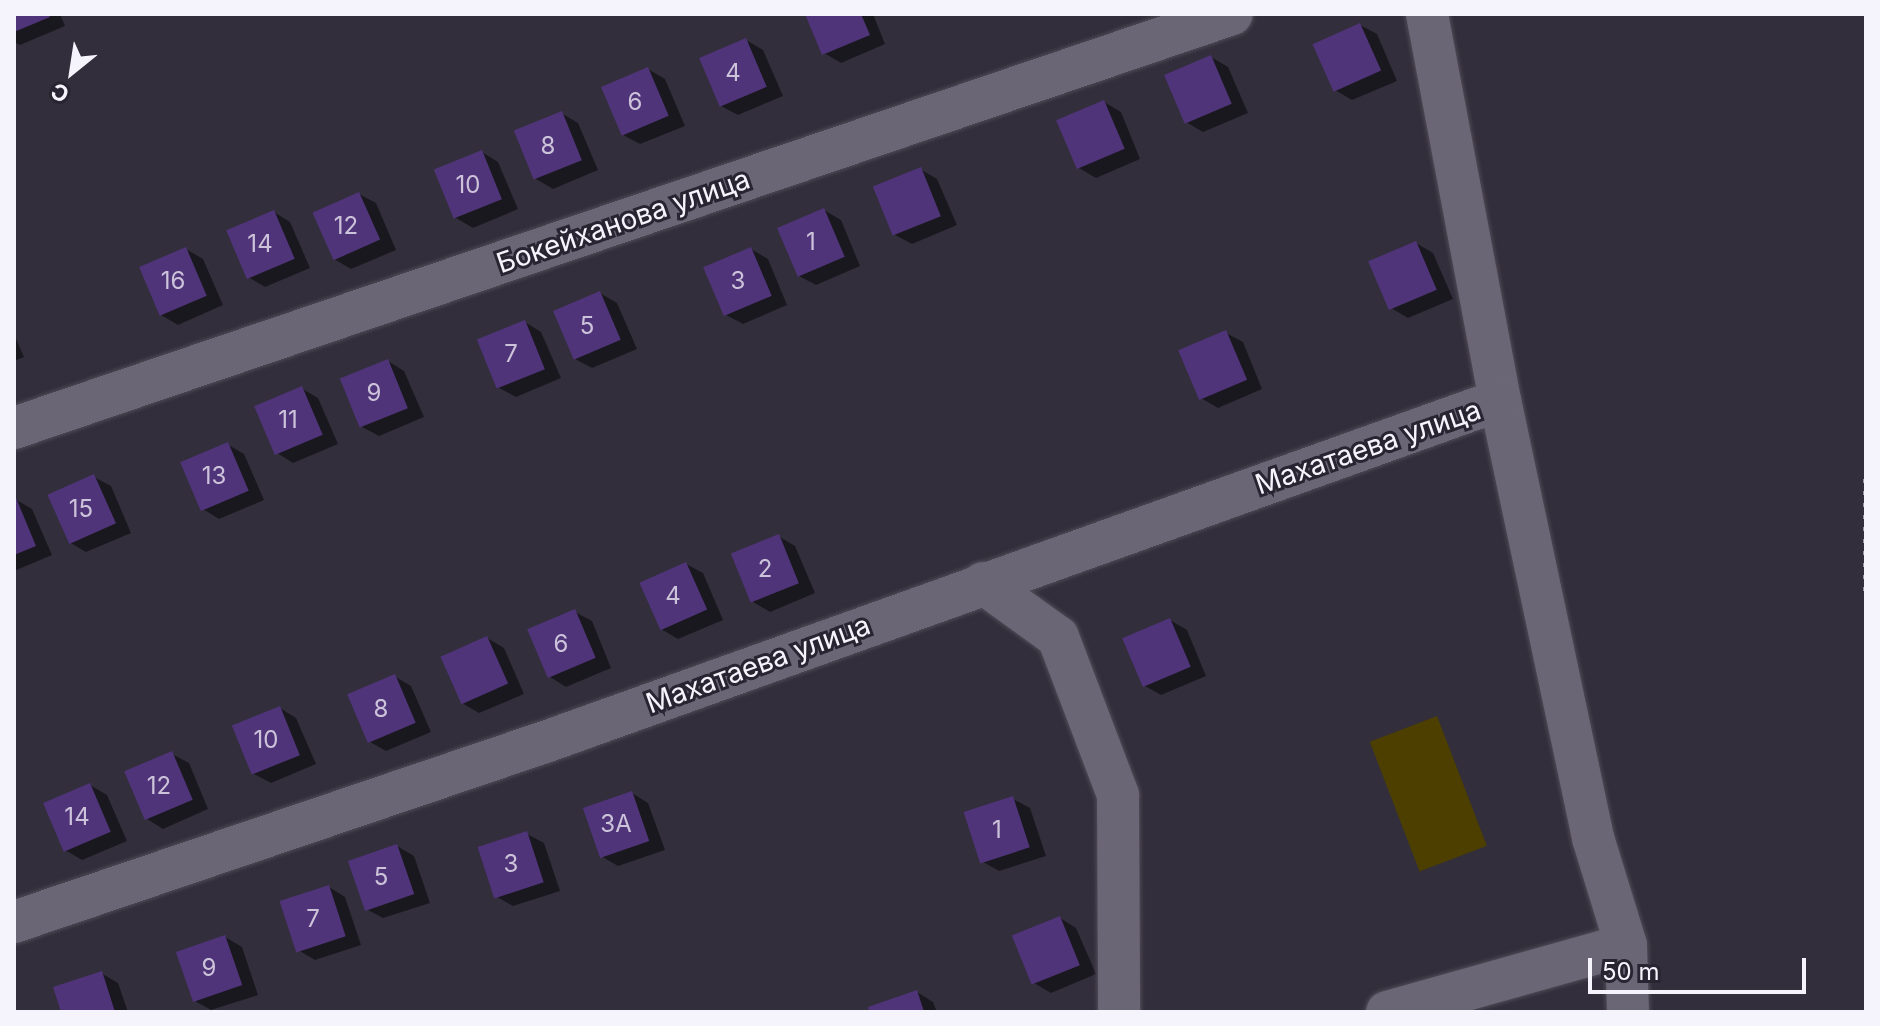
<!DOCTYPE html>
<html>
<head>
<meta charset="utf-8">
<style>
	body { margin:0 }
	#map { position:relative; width:1880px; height:1026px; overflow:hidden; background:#322e3b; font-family:Inter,sans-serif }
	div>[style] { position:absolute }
	.green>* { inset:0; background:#4c3f00; transform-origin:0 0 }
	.shadow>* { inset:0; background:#0007 }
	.building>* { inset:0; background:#503479; transform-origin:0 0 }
	.roads { filter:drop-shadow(0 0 2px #4f4b56) drop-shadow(0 0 2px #4f4b56) }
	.minor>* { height:42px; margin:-21px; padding:0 21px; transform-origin:21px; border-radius:21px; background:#6b6675 }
	.rail>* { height:6px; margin-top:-3px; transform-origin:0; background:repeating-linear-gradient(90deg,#9996a1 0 4px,transparent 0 12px) }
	span { translate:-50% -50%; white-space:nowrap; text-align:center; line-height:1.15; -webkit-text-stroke:6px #282431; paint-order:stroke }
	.number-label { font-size:24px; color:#ccc3da }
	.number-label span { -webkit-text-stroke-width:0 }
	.street-label { font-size:28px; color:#f5f3fb }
	.frame { position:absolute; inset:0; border:16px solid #f5f3fb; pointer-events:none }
	.north { position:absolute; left:32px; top:32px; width:80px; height:80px; -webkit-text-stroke:6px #282431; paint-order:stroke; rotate:210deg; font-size:22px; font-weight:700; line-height:32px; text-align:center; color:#f5f3fb }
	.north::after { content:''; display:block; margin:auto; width:28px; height:36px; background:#f5f3fb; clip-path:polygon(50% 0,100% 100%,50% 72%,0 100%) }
	.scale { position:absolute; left:1588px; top:958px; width:218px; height:36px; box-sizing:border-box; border:4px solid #f5f3fb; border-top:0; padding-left:10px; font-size:24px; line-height:28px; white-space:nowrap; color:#f5f3fb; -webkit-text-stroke:6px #282431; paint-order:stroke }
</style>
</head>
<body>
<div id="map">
	<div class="green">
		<div style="left:1437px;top:716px;width:139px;height:72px;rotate:69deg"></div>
	</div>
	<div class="shadow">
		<div style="clip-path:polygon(14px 14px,60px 14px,65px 26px,20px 45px,14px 42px)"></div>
		<div style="clip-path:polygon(807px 14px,873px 14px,885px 44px,841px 63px,824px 53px)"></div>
		<div style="clip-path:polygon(1360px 25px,1377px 34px,1397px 81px,1352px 100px,1335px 90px)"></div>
		<div style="clip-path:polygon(746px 40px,763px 50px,783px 96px,738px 115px,721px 106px)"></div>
		<div style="clip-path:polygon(1211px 57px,1228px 67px,1248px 113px,1203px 132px,1186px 122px)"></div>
		<div style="clip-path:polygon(648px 69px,665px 79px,685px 126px,640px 144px,623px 135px)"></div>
		<div style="clip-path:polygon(1104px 102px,1121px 112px,1140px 159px,1096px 178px,1079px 168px)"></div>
		<div style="clip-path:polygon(561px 113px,578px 123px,598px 170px,553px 189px,536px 179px)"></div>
		<div style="clip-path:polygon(482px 152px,498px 162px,518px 209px,473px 228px,456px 218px)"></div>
		<div style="clip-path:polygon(920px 169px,937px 179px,957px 225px,912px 244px,895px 235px)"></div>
		<div style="clip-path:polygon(359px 194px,376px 203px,396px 250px,351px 269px,334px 259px)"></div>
		<div style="clip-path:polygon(824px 210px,841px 220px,860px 266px,816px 285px,799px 276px)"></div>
		<div style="clip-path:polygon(274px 212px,290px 222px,310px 268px,265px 287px,248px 277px)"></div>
		<div style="clip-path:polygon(1416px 243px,1433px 253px,1453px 299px,1408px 318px,1391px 308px)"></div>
		<div style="clip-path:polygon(186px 249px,203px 259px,223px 305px,178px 325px,161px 315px)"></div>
		<div style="clip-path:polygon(751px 249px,768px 259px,787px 305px,743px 324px,726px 315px)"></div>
		<div style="clip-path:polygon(600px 293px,617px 303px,637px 349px,592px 368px,575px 359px)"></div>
		<div style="clip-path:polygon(525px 322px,541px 332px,561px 378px,516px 397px,499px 388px)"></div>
		<div style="clip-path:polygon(1226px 333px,1243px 342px,1262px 389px,1218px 408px,1201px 398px)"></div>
		<div style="clip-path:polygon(14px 334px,24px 357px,14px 361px)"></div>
		<div style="clip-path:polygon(388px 361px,404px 371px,424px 417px,379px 436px,362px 427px)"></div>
		<div style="clip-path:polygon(301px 388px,318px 398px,338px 444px,293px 463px,277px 453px)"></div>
		<div style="clip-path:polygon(227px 444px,244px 454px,264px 500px,219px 519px,203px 509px)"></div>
		<div style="clip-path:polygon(94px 477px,111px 486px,131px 533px,86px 552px,69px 542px)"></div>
		<div style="clip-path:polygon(15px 499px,32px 509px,52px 555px,14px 571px)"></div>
		<div style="clip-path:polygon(778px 536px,795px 546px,815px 593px,770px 612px,753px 602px)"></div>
		<div style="clip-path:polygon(686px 564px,703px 573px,723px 620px,678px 639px,661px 629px)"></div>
		<div style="clip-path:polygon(575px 612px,592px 621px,611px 668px,566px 687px,550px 677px)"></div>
		<div style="clip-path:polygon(1170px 620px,1187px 630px,1206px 676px,1161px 695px,1145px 686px)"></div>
		<div style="clip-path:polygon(487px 638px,504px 648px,524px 694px,479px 713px,462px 703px)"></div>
		<div style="clip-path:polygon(394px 676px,411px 686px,431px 732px,386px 751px,370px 742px)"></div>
		<div style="clip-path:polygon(280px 708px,296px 718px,316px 764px,271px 783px,254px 774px)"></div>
		<div style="clip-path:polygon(172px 754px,189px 763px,208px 809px,163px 829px,147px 819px)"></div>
		<div style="clip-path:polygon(90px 785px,107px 795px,127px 841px,82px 860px,65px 850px)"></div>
		<div style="clip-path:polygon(632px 793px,648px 803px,665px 850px,618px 866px,601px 856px)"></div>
		<div style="clip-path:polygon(1013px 799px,1030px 808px,1046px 856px,999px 871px,983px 862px)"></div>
		<div style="clip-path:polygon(527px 834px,544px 843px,560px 891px,513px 906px,497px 897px)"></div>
		<div style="clip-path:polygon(397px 846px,414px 856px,430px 903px,383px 918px,366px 909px)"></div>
		<div style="clip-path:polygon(329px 887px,345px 897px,361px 945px,315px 960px,298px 950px)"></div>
		<div style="clip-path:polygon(1060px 918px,1076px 928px,1096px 974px,1051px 993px,1034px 983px)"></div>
		<div style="clip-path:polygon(225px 937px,242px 947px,258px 995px,211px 1010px,195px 1001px)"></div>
		<div style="clip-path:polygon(101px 973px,118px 983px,128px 1012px,63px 1012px)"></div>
		<div style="clip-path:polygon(917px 992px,933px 1002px,937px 1012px,872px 1012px)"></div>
	</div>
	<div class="building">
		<div style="clip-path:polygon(14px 14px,48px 14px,50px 17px,14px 32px)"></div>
		<div style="clip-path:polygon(805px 14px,861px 14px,870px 35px,822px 55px)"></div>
		<div style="left:1360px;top:23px;width:52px;height:52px;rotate:66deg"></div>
		<div style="left:746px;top:38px;width:53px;height:51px;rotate:67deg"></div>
		<div style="left:1211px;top:55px;width:53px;height:51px;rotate:67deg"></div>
		<div style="left:648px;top:67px;width:53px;height:51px;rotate:67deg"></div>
		<div style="left:1104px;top:100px;width:53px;height:52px;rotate:67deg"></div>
		<div style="left:562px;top:111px;width:53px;height:52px;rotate:68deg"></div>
		<div style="left:482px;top:150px;width:53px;height:52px;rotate:68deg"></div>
		<div style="left:921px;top:167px;width:53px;height:52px;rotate:68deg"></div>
		<div style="left:359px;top:192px;width:52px;height:51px;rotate:66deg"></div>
		<div style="left:824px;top:208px;width:53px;height:51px;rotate:67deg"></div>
		<div style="left:274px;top:210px;width:53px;height:52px;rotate:67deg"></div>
		<div style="left:1416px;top:241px;width:53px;height:52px;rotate:67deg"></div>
		<div style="left:186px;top:247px;width:53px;height:51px;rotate:67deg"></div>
		<div style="left:751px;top:247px;width:53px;height:52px;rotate:67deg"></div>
		<div style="left:600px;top:291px;width:53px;height:51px;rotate:67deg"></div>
		<div style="left:525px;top:320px;width:53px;height:52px;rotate:68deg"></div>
		<div style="left:1226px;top:330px;width:54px;height:52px;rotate:67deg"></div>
		<div style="left:388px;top:359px;width:53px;height:52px;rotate:68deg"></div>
		<div style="left:302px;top:386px;width:53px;height:52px;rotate:67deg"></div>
		<div style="left:228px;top:442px;width:53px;height:52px;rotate:67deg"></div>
		<div style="left:94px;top:474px;width:54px;height:51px;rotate:66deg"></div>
		<div style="clip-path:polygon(14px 493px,36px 546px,14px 555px)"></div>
		<div style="left:779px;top:534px;width:53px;height:52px;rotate:68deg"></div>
		<div style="left:686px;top:562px;width:52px;height:51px;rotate:66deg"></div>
		<div style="left:575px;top:609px;width:53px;height:52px;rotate:67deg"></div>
		<div style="left:1170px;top:618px;width:53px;height:52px;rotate:67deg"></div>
		<div style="left:487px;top:636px;width:52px;height:51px;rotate:66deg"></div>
		<div style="left:395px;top:674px;width:53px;height:52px;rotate:67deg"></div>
		<div style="left:280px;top:706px;width:53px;height:52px;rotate:68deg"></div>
		<div style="left:172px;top:751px;width:53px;height:52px;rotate:67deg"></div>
		<div style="left:90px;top:783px;width:53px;height:51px;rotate:67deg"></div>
		<div style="left:632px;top:791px;width:53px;height:52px;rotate:71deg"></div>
		<div style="left:1013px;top:796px;width:54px;height:52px;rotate:72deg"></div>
		<div style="left:527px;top:831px;width:54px;height:52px;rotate:72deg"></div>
		<div style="left:397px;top:844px;width:53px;height:52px;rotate:71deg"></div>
		<div style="left:329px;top:885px;width:54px;height:52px;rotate:72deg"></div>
		<div style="left:1060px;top:916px;width:53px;height:52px;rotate:68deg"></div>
		<div style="left:225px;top:935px;width:53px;height:52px;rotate:71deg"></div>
		<div style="clip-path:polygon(102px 971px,115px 1012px,61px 1012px,53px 987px)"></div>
		<div style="clip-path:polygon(917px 990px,924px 1012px,869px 1012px,868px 1007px)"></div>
	</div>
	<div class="roads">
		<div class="minor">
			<div style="left:1427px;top:14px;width:393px;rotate:79.3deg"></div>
			<div style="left:1500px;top:400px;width:448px;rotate:78deg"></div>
			<div style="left:1593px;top:838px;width:112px;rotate:72.9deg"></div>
			<div style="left:1626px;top:945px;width:67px;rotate:88.3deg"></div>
			<div style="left:14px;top:428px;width:1286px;rotate:-18.77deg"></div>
			<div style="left:983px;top:583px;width:92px;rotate:35.8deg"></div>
			<div style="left:1058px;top:637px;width:169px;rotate:69.2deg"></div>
			<div style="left:1118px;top:795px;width:217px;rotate:89.7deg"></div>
			<div style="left:14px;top:922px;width:561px;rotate:-18.73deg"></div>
			<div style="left:545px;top:742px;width:1014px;rotate:-19.7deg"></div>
			<div style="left:1387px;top:1012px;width:248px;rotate:-15.7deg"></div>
		</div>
	</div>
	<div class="rail">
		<div style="left:1866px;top:479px;width:112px;rotate:90deg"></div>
	</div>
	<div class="number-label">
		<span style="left:733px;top:73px">4</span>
		<span style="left:635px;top:102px">6</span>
		<span style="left:548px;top:146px">8</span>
		<span style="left:468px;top:185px">10</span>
		<span style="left:346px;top:226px">12</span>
		<span style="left:811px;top:242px">1</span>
		<span style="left:260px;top:244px">14</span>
		<span style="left:173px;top:281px">16</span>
		<span style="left:738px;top:281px">3</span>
		<span style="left:587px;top:326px">5</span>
		<span style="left:511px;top:354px">7</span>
		<span style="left:374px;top:393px">9</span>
		<span style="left:288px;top:420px">11</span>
		<span style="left:214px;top:476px">13</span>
		<span style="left:81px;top:509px">15</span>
		<span style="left:765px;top:569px">2</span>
		<span style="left:673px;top:596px">4</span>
		<span style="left:561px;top:644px">6</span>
		<span style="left:381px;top:709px">8</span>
		<span style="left:266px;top:740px">10</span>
		<span style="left:159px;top:786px">12</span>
		<span style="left:77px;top:817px">14</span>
		<span style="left:616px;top:824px">3А</span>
		<span style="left:997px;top:830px">1</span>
		<span style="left:511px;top:864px">3</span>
		<span style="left:381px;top:877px">5</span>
		<span style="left:313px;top:919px">7</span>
		<span style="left:209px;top:968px">9</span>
	</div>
	<div class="street-label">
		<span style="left:623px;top:221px;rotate:-19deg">Бокейханова улица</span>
		<span style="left:1368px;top:447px;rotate:-19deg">Махатаева улица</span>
		<span style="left:758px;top:664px;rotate:-20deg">Махатаева улица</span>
	</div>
	<div class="frame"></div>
	<div class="north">С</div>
	<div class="scale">50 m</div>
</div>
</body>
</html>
